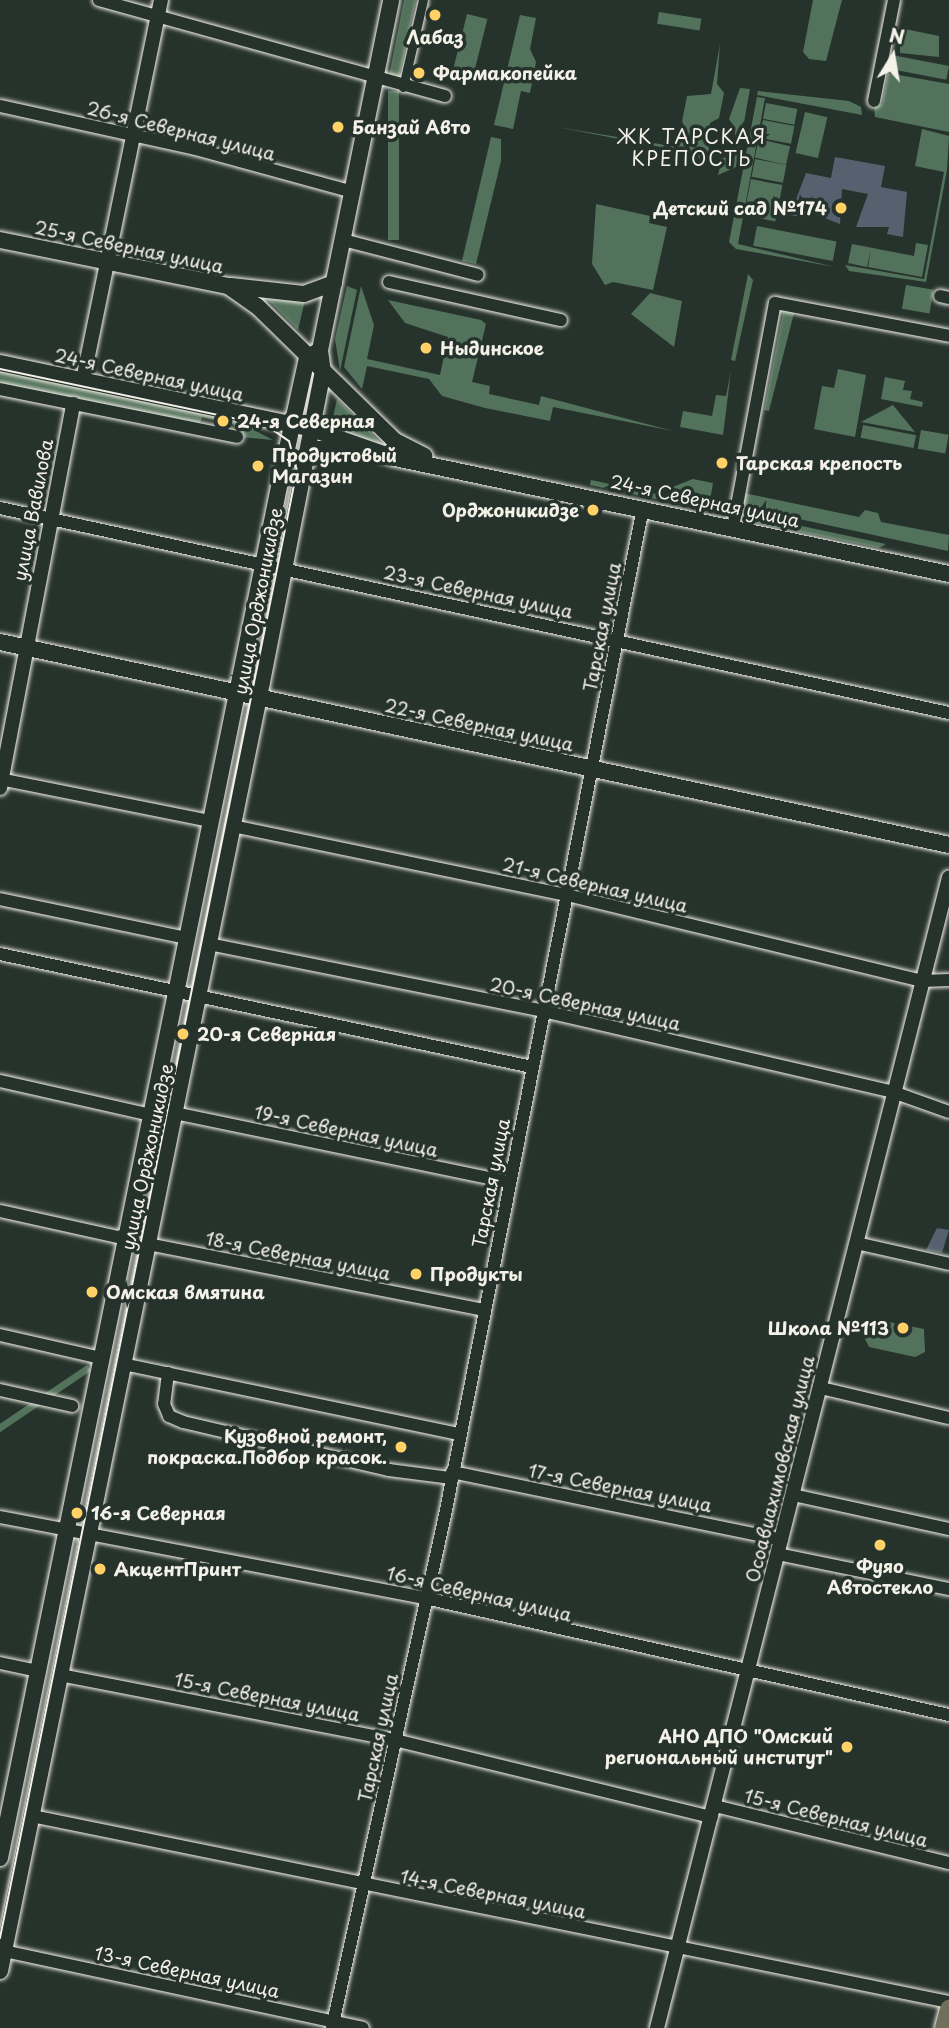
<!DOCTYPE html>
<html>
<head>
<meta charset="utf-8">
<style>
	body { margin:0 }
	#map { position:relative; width:949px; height:2028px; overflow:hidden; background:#26332d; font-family:"Playpen Sans",sans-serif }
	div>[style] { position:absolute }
	.green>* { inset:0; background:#53725b; transform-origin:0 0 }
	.building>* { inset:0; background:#55616e }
	.roads { filter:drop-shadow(0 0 2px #f4f1e8) drop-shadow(0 0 2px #f4f1e8) }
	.pedestrian>* { height:9px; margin:-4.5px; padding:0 4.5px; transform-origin:4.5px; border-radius:4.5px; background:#26332d }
	.minor>* { height:12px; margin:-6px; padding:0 6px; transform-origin:6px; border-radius:6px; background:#26332d }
	.tertiary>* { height:14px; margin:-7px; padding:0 7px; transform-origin:7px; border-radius:7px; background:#26332d }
	.secondary>* { height:16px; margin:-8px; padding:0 8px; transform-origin:8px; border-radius:8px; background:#26332d }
	.primary>* { height:18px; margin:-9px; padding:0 9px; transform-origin:9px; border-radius:9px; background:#716e59 }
	.tram>* { height:2px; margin:-1px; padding:0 1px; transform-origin:1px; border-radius:1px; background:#f4f1e8 }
	.dots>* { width:19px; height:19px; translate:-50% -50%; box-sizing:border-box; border:4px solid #26332d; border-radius:50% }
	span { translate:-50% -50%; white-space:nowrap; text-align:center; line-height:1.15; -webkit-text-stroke:7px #26332d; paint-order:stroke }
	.poi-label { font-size:18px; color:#f4f1e8; font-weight:700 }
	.left { translate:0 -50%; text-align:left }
	.right { translate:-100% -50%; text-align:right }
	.street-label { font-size:18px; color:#f4f1e8 }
	.neighbourhood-label { font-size:19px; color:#f4f1e8; letter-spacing:2px }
	.north { position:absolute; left:858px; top:21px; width:70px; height:70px; -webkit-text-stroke:5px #26332d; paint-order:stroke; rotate:11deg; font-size:19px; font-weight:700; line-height:28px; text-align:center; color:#f4f1e8 }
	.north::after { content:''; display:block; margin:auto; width:24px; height:32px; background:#f4f1e8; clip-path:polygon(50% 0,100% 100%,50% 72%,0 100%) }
</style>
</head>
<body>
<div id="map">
	<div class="green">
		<div style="clip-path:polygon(404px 0,416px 0,399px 78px,389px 76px)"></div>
		<div style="clip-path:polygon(813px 0,842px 0,826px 61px,809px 59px,803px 52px)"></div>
		<div style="left:659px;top:12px;width:43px;height:12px;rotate:9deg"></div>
		<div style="left:467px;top:14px;width:21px;height:55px;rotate:14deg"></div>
		<div style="clip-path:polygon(520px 15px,536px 18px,530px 49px,536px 62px,530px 93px,521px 91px,513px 129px,494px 125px)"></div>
		<div style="clip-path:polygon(905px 29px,939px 36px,939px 57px,900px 53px,900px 31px)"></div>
		<div style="clip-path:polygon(720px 44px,717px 84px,724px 93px,719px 118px,710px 123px,708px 163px,701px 162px,697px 154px,557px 127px,677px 147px,687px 96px,711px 94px)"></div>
		<div style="left:892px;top:55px;width:58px;height:14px;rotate:11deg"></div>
		<div style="clip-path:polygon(888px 73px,949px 84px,949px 132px,875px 117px,874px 107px,882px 104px)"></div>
		<div style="clip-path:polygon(740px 88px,750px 89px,736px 167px,718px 175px,722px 158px,735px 157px,735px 128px,729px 119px)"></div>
		<div style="left:388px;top:91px;width:11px;height:149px"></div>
		<div style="clip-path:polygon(758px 91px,849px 101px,861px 107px,862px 115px,757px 95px)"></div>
		<div style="clip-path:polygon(757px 97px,765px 98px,738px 244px,835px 267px,736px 249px,729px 242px)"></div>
		<div style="left:766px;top:103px;width:32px;height:16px;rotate:11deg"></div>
		<div style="left:805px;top:112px;width:23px;height:42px;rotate:13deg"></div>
		<div style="left:763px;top:120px;width:32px;height:18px;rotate:11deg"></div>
		<div style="clip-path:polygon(922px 129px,949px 136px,947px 170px,926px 282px,849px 271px,845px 265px,924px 279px,944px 172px,915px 166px)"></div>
		<div style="clip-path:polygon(491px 137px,501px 139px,501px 161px,476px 264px,462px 261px)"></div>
		<div style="left:759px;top:139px;width:32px;height:19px;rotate:13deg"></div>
		<div style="left:755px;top:159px;width:32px;height:18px;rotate:11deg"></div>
		<div style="left:751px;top:179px;width:32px;height:37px;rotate:11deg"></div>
		<div style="clip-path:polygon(596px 204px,650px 216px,649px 223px,667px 227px,653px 290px,613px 282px,605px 285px,592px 264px)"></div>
		<div style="left:757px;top:226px;width:81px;height:20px;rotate:11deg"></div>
		<div style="clip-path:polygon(916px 243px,928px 245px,922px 277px,868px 267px,871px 249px,867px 267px,848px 263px,852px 244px,914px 256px)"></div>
		<div style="clip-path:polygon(748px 274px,753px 280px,735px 361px,731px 360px)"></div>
		<div style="left:906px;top:285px;width:28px;height:24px;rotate:10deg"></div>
		<div style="clip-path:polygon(347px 286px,357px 290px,340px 371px,335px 339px)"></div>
		<div style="clip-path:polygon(361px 286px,374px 325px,367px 359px,440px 375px,448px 337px,405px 323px,388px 300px,481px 320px,486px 324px,472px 382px,490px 386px,489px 394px,539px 405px,541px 396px,673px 431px,553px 407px,550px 421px,485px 408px,442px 396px,429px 379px,367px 366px,362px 389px,344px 367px)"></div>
		<div style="clip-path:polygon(650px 293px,682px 301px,674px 347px,631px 314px)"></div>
		<div style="clip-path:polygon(266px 297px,305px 300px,298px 330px,268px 300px)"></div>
		<div style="clip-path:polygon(784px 307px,795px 309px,769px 411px,764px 410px)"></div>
		<div style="clip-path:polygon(0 366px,255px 424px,254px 430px,273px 440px,240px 437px,233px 424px,202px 417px,200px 423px,0 384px)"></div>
		<div style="clip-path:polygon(838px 369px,866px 375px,855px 437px,814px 429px,822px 386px,834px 388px)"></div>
		<div style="clip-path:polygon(731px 371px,723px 435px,680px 427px,683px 411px,712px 416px,716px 395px,726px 396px)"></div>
		<div style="clip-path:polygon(885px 377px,905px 381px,903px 390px,912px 391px,910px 399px,923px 402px,922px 407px,881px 399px)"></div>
		<div style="clip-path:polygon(337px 399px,384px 446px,331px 427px)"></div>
		<div style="clip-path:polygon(893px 405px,915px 432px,861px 422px)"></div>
		<div style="left:863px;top:425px;width:54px;height:13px;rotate:11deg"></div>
		<div style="left:921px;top:430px;width:28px;height:19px;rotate:10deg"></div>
		<div style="clip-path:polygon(693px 479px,713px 483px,711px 495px,705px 499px,665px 490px)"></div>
		<div style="left:591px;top:480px;width:140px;height:5px;rotate:12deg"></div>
		<div style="clip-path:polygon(744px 493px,859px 517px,865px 510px,878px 513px,881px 522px,949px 535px,948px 551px,744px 507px)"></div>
		<div style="clip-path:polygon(741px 513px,886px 544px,879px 548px,746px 521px)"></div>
		<div style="clip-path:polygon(874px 1319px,924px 1329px,925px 1352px,915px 1357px,869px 1347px,864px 1337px)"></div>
		<div style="left:87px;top:1365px;width:7px;height:149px;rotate:56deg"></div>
	</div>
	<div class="building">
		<div style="clip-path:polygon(835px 157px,885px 166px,881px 187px,907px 192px,903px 237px,887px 234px,889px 227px,856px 227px,868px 194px,842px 189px,840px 224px,807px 211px,806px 218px,790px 215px,806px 173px,831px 178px)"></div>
		<div style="clip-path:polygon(937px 1228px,949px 1230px,942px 1253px,926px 1250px)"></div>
	</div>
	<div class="roads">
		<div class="pedestrian">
			<div style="left:403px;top:87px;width:89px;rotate:-77.1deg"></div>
		</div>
		<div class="minor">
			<div style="left:99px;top:0;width:359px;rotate:15.5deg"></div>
			<div style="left:874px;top:101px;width:103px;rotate:-78.8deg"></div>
			<div style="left:0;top:106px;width:201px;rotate:12.4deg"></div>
			<div style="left:196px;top:149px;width:163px;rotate:15.3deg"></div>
			<div style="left:343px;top:240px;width:139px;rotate:14.5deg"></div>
			<div style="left:389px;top:282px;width:176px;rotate:12.5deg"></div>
			<div style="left:940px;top:296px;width:9px;rotate:13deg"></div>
			<div style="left:0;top:389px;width:242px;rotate:11.4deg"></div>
			<div style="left:0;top:508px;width:971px;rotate:12.19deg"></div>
			<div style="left:733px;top:527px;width:228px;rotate:-79.4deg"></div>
			<div style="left:775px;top:303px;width:177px;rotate:10.7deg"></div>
			<div style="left:0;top:779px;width:215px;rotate:11.3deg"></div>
			<div style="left:233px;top:826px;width:341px;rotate:11.7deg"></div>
			<div style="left:567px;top:895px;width:365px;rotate:13.6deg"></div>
			<div style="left:922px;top:981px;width:27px;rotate:-2deg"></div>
			<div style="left:0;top:899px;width:190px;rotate:11.8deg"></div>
			<div style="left:209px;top:944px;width:341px;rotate:11.3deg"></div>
			<div style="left:543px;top:1011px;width:359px;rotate:13deg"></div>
			<div style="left:893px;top:1092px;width:59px;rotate:19.7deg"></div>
			<div style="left:0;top:954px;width:544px;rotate:11.99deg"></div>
			<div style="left:0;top:1081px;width:155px;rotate:12.7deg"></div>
			<div style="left:175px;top:1113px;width:341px;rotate:11.7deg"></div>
			<div style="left:0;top:1211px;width:129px;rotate:12.5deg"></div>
			<div style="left:856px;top:1243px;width:95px;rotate:12.7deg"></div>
			<div style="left:148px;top:1244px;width:341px;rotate:11.1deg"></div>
			<div style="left:0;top:1335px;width:104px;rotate:12.8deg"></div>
			<div style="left:123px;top:1364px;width:341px;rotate:11.8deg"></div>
			<div style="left:168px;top:1373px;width:31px;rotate:97deg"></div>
			<div style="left:164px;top:1404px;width:13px;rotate:67deg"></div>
			<div style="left:169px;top:1416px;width:15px;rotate:23deg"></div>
			<div style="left:183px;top:1422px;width:212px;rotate:13.1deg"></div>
			<div style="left:389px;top:1470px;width:63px;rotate:7.4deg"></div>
			<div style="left:821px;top:1388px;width:131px;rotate:13.2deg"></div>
			<div style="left:0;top:1390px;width:74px;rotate:12.5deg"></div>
			<div style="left:452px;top:1472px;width:337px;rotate:11.6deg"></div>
			<div style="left:793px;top:1495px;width:160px;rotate:12.3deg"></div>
			<div style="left:0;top:1517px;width:433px;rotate:10.8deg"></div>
			<div style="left:425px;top:1598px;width:537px;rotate:12.59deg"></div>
			<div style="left:778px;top:1554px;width:175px;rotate:11.6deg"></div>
			<div style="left:0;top:1663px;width:38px;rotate:12deg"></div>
			<div style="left:60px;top:1675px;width:341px;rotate:11deg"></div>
			<div style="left:395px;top:1740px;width:326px;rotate:13.7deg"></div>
			<div style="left:715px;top:1806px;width:241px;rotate:13.7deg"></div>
			<div style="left:32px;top:1816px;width:936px;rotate:11.47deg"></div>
			<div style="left:4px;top:1951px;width:367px;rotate:12.1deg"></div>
			<div style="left:332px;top:2028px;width:525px;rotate:-77.58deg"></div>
			<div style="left:445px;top:1515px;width:1026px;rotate:-78.88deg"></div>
		</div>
		<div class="tertiary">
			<div style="left:83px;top:380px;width:388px;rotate:-78.4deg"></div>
			<div style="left:0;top:788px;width:391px;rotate:-79.2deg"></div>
			<div style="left:657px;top:2028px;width:1187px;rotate:-75.76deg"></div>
		</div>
		<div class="secondary">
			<div style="left:0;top:240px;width:233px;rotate:11.4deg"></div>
			<div style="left:228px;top:286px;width:35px;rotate:35deg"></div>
			<div style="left:257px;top:306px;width:193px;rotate:44.4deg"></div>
			<div style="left:395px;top:441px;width:33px;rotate:27deg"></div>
			<div style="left:231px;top:286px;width:73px;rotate:6.3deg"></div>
			<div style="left:304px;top:294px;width:32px;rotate:-20deg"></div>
			<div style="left:0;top:363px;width:319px;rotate:11.9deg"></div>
			<div style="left:312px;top:429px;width:88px;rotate:19.3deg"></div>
			<div style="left:395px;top:458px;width:566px;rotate:11.83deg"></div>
			<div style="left:306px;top:461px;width:17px;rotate:-45deg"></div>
			<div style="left:318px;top:449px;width:33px;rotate:-2deg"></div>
			<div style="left:0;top:642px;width:970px;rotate:12.07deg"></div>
			<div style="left:0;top:1858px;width:1419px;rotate:-78.5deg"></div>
			<div style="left:283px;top:467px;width:112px;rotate:-77.6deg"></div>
			<div style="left:307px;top:358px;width:15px;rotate:-32deg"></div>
			<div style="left:0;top:1971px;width:1315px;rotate:-78.51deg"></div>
			<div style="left:262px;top:682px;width:316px;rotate:-78.9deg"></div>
			<div style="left:323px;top:372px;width:22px;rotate:-98deg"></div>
			<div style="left:320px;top:350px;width:357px;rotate:-78.5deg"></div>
		</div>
		<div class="primary">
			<div style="left:944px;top:2028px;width:20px;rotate:-75deg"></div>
		</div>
	</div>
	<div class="tram">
		<div style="left:0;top:369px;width:272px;rotate:11.9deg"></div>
		<div style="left:266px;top:425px;width:28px;rotate:35deg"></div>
		<div style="left:289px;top:441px;width:30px;rotate:75deg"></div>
		<div style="left:297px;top:470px;width:1498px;rotate:101.44deg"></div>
	</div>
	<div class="dots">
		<div style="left:435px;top:15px;background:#ffd166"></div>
		<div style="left:419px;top:73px;background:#ffd166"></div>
		<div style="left:338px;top:127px;background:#ffd166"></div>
		<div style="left:841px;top:208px;background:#ffd166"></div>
		<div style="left:426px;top:348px;background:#ffd166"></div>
		<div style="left:223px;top:421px;background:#ffd166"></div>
		<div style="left:722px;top:463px;background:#ffd166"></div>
		<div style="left:258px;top:466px;background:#ffd166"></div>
		<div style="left:593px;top:510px;background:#ffd166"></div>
		<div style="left:183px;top:1034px;background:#ffd166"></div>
		<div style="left:416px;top:1274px;background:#ffd166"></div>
		<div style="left:92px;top:1292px;background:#ffd166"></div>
		<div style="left:903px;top:1328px;background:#ffd166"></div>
		<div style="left:401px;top:1447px;background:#ffd166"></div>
		<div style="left:77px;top:1513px;background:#ffd166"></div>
		<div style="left:880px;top:1545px;background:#ffd166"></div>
		<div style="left:100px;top:1569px;background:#ffd166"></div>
		<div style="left:847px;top:1747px;background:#ffd166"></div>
	</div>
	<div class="poi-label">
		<span style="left:435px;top:37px">Лабаз</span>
		<span class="left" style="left:433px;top:73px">Фармакопейка</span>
		<span class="left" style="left:352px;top:127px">Банзай Авто</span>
		<span class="right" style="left:827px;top:208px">Детский сад №174</span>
		<span class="left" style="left:440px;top:348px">Ныдинское</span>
		<span class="left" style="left:237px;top:421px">24-я Северная</span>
		<span class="left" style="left:272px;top:466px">Продуктовый<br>Магазин</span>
		<span class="left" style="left:736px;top:463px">Тарская крепость</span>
		<span class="right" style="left:579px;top:510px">Орджоникидзе</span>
		<span class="left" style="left:197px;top:1034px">20-я Северная</span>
		<span class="left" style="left:430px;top:1274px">Продукты</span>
		<span class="left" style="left:106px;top:1292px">Oмская вмятина</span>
		<span class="right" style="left:889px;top:1328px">Школа №113</span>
		<span class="right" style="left:387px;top:1447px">Кузовной ремонт,<br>покраска.Подбор красок.</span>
		<span class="left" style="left:91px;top:1513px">16-я Северная</span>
		<span style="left:880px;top:1577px">Фуяо<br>Автостекло</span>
		<span class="left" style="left:114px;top:1569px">АкцентПринт</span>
		<span class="right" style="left:833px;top:1747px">АНО ДПО "Омский<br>региональный институт"</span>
	</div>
	<div class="street-label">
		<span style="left:181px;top:131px;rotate:14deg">26-я Северная улица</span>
		<span style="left:129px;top:247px;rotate:12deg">25-я Северная улица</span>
		<span style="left:149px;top:375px;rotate:12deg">24-я Северная улица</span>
		<span style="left:705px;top:501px;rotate:12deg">24-я Северная улица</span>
		<span style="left:33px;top:510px;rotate:-79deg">улица Вавилова</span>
		<span style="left:478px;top:592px;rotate:12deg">23-я Северная улица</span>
		<span style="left:258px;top:601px;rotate:-79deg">улица Орджоникидзе</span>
		<span style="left:602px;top:627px;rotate:-79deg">Тарская улица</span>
		<span style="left:479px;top:725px;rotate:12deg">22-я Северная улица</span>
		<span style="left:595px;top:885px;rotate:13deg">21-я Северная улица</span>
		<span style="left:585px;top:1004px;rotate:12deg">20-я Северная улица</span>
		<span style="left:346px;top:1131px;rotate:12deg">19-я Северная улица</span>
		<span style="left:147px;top:1157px;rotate:-78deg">улица Орджоникидзе</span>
		<span style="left:491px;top:1183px;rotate:-79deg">Тарская улица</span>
		<span style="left:298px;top:1256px;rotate:11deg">18-я Северная улица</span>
		<span style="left:780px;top:1469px;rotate:-76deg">Осоавиахимовская улица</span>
		<span style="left:620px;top:1488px;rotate:11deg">17-я Северная улица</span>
		<span style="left:479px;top:1594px;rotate:13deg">16-я Северная улица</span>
		<span style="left:267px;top:1697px;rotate:11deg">15-я Северная улица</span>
		<span style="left:378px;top:1738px;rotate:-78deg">Тарская улица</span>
		<span style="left:836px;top:1818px;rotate:14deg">15-я Северная улица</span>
		<span style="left:493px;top:1894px;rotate:11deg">14-я Северная улица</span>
		<span style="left:187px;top:1972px;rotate:12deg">13-я Северная улица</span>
	</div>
	<div class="neighbourhood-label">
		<span style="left:692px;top:148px">ЖК ТАРСКАЯ<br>КРЕПОСТЬ</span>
	</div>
	<div class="north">N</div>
</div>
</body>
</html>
